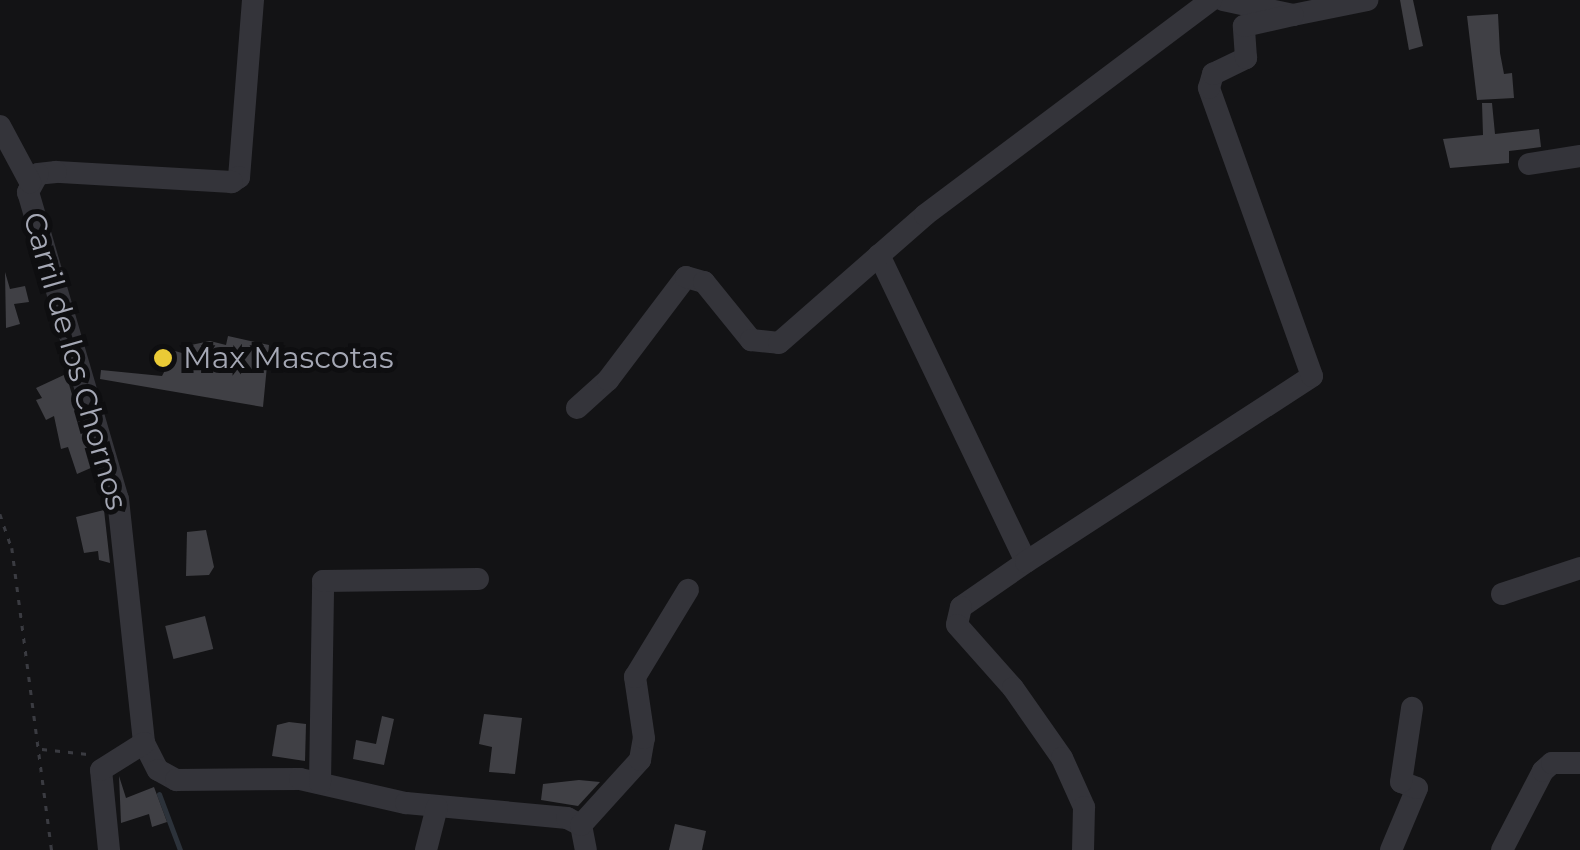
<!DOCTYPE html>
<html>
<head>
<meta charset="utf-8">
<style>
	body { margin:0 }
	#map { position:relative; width:1580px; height:850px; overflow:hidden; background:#131315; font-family:Montserrat,sans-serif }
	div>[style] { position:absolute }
	.stream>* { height:5px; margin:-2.5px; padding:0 2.5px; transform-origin:2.5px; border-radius:2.5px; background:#2c323a }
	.building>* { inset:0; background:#404045; transform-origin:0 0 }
	.path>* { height:2.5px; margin-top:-1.25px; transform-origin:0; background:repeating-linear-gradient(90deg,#3a3b41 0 5px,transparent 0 13px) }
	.minor>* { height:22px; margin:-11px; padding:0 11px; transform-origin:11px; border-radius:11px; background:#34343a }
	.dots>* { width:28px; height:28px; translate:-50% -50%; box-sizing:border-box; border:5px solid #0e0e10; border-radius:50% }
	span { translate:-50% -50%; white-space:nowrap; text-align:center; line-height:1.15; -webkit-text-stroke:10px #0e0e10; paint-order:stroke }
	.poi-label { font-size:30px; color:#a5a8b5 }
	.left { translate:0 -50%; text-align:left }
	.street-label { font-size:30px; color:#a5a8b5 }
</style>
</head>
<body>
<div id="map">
	<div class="stream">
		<div style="left:159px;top:794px;width:60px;rotate:69.4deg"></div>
	</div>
	<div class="building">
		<div style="clip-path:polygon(1400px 0,1413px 0,1423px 46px,1409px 50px)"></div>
		<div style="clip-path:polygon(1498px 14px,1500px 53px,1504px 74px,1512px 73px,1514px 98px,1477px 100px,1467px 16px)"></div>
		<div style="clip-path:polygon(1482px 103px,1492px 103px,1495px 134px,1539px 129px,1541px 147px,1509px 151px,1509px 163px,1450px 168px,1443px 139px,1483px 135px)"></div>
		<div style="clip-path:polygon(5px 272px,10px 289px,25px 286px,29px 302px,14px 304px,20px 324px,6px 328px)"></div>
		<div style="clip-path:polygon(228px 336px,269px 345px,263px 407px,100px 379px,101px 370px,162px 376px,175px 351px,189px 355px,191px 345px,210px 341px,226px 345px)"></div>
		<div style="clip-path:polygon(66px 374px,93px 467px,77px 474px,68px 447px,61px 449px,54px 416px,46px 420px,36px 400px,42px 398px,36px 388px)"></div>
		<div style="clip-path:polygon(104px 510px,110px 563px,99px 560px,98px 551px,84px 553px,76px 517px)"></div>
		<div style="clip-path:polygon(206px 530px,214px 567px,209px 575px,186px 576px,187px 532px)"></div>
		<div style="left:205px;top:616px;width:34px;height:41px;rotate:76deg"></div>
		<div style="clip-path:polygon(484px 714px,522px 718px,515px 774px,489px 772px,492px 747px,479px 744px)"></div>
		<div style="clip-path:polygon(382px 716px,394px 719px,384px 765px,353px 759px,356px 740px,376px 744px)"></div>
		<div style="clip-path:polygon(289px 722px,306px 724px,305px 761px,272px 756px,277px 725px)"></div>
		<div style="clip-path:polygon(119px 776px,126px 798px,154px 787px,167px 822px,152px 827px,149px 814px,121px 823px)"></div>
		<div style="clip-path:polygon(579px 780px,600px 782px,578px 806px,541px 800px,543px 784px)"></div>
		<div style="clip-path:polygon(675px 824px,706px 831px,702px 850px,669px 850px)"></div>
	</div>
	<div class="path">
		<div style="left:0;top:514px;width:36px;rotate:71deg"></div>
		<div style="left:12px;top:548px;width:305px;rotate:82.5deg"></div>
		<div style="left:42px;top:749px;width:46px;rotate:6.2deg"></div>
	</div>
	<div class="minor">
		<div style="left:253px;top:0;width:178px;rotate:94.5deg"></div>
		<div style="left:239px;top:177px;width:9px;rotate:144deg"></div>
		<div style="left:232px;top:182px;width:176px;rotate:-176.7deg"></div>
		<div style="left:56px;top:172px;width:18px;rotate:174deg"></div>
		<div style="left:38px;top:174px;width:21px;rotate:119deg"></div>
		<div style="left:28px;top:192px;width:320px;rotate:73.7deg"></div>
		<div style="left:118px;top:499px;width:245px;rotate:83.9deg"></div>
		<div style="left:144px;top:743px;width:30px;rotate:63deg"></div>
		<div style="left:158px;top:770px;width:21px;rotate:29deg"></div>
		<div style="left:176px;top:780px;width:124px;rotate:-0.5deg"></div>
		<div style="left:300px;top:779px;width:109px;rotate:12.8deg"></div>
		<div style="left:406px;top:803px;width:162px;rotate:5.3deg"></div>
		<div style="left:567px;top:818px;width:16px;rotate:27deg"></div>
		<div style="left:581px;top:825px;width:25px;rotate:79deg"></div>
		<div style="left:1223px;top:0;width:72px;rotate:12.1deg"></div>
		<div style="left:1293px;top:15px;width:76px;rotate:-11.5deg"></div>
		<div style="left:0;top:126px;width:64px;rotate:61.8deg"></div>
		<div style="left:1529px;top:164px;width:52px;rotate:-8.9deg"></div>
		<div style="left:879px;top:255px;width:340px;rotate:64.4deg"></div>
		<div style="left:1026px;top:562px;width:79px;rotate:145.3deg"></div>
		<div style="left:961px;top:607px;width:18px;rotate:103deg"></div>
		<div style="left:957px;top:625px;width:84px;rotate:48.4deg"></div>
		<div style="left:1013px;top:688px;width:85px;rotate:55deg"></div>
		<div style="left:1062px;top:758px;width:54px;rotate:65.8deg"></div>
		<div style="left:1084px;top:807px;width:43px;rotate:91.3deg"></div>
		<div style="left:577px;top:408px;width:42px;rotate:-42.1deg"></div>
		<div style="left:608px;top:380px;width:129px;rotate:-52.9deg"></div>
		<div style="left:686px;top:277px;width:19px;rotate:16deg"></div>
		<div style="left:704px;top:282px;width:75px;rotate:51deg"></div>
		<div style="left:751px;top:340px;width:28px;rotate:6deg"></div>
		<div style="left:779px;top:343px;width:194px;rotate:-41.2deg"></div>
		<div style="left:925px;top:215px;width:358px;rotate:-36.9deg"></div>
		<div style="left:1026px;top:562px;width:341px;rotate:-33deg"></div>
		<div style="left:1312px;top:376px;width:306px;rotate:-109.7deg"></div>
		<div style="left:1209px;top:88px;width:15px;rotate:-74deg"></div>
		<div style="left:1213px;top:74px;width:37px;rotate:-26deg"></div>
		<div style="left:1246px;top:58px;width:32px;rotate:-94deg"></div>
		<div style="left:1244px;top:26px;width:50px;rotate:-12.7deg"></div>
		<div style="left:1502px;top:594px;width:82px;rotate:-18.4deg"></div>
		<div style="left:320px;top:783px;width:202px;rotate:-89.1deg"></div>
		<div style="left:323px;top:581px;width:155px;rotate:-0.7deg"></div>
		<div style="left:581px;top:825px;width:88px;rotate:-47.8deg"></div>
		<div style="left:640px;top:760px;width:22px;rotate:-80deg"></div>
		<div style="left:644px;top:738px;width:62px;rotate:-98.4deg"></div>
		<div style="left:635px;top:677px;width:102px;rotate:-58.7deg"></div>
		<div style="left:109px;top:850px;width:80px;rotate:-95.7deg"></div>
		<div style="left:101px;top:770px;width:51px;rotate:-32.1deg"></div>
		<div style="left:426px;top:850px;width:44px;rotate:-75.7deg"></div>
		<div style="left:1391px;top:850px;width:67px;rotate:-67.2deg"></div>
		<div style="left:1417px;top:788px;width:17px;rotate:-159deg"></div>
		<div style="left:1401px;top:782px;width:75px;rotate:-81.5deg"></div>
		<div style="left:1502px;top:850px;width:89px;rotate:-62.6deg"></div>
		<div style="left:1543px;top:771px;width:12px;rotate:-42deg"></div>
		<div style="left:1552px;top:763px;width:28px"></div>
	</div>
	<div class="dots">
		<div style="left:163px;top:358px;background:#eaca36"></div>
	</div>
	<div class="poi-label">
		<span class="left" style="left:183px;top:358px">Max Mascotas</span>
	</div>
	<div class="street-label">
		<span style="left:75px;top:361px;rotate:74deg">Carril de los Chornos</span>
	</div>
</div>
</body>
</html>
